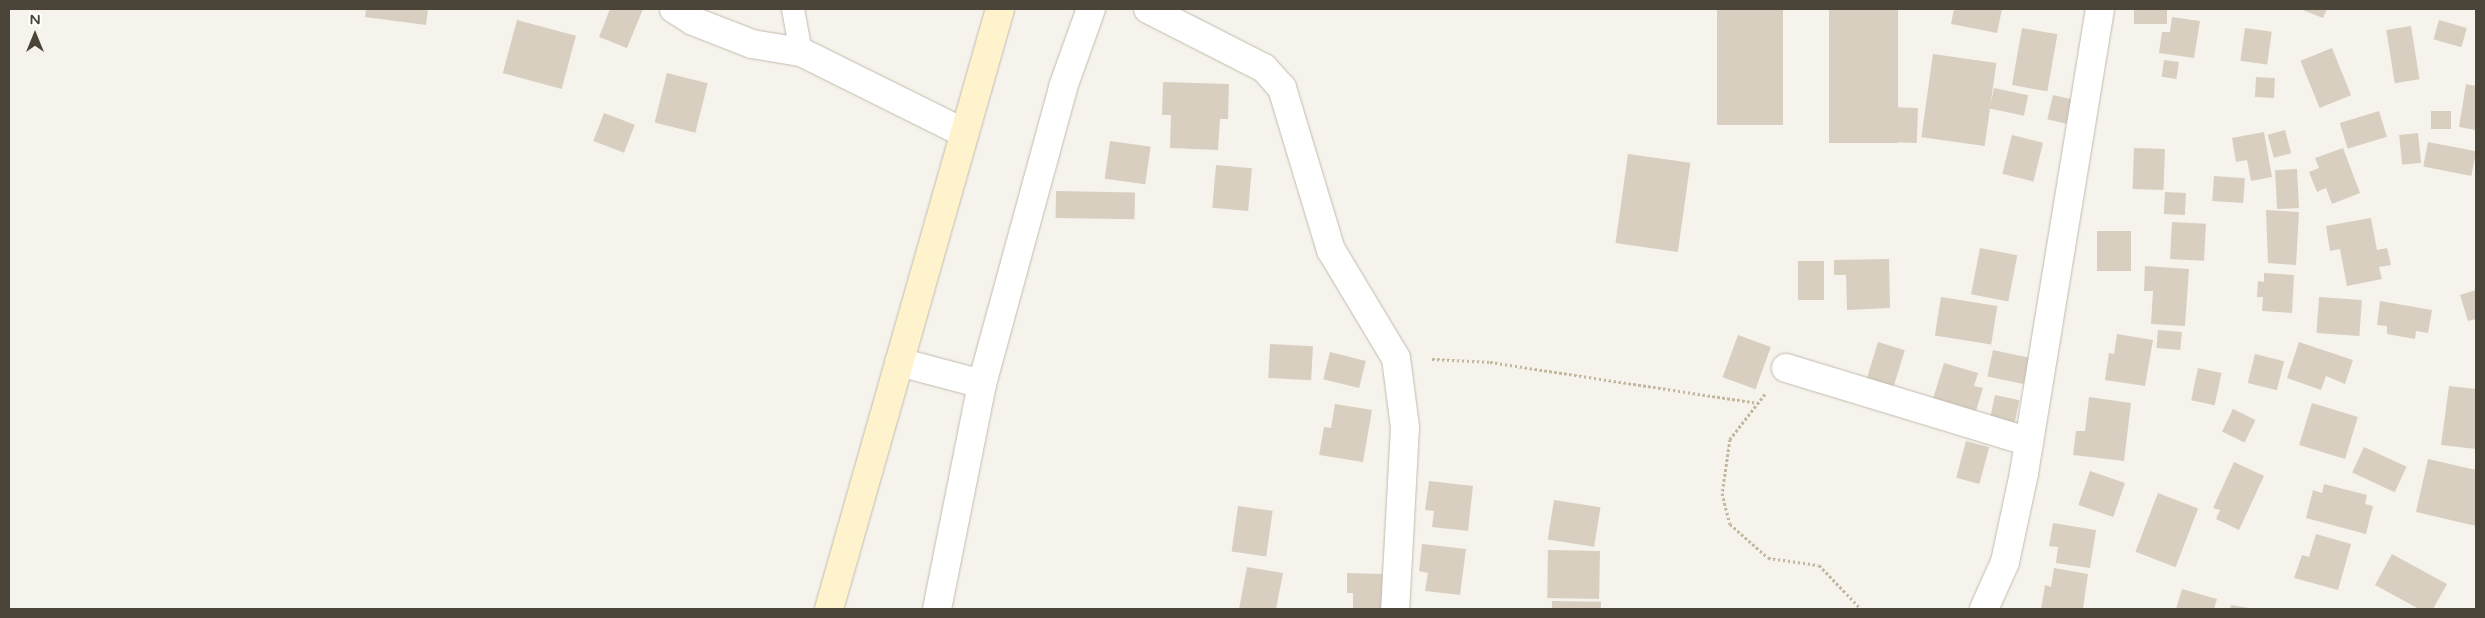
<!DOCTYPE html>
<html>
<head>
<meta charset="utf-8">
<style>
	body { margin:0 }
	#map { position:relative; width:2485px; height:618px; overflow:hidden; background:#f6f3ec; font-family:"Varela Round",sans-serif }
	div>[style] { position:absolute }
	.building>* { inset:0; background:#d8cfc1; transform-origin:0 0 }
	.path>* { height:3px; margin-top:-1.5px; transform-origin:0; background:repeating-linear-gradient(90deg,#c4b79f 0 2.5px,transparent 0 5px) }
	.roads { filter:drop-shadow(0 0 1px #c2bbae) drop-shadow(0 0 1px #c2bbae) }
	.service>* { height:22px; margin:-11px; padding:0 11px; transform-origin:11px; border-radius:11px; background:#fff }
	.minor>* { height:28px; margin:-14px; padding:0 14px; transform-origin:14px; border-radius:14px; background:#fff }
	.secondary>* { height:28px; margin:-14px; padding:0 14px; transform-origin:14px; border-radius:14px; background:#fff3cd }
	span { translate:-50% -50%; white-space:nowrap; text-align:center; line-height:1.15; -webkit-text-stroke:4.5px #fff; paint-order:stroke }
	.frame { position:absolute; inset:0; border:10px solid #4b4439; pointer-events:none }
	.north { position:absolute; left:10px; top:10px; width:50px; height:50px; -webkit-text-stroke:4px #fff; paint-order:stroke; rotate:0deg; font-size:14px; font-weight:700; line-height:20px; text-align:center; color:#4b4439 }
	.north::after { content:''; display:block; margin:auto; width:18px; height:22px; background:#4b4439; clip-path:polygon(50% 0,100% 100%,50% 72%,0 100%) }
</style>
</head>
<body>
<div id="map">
	<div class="building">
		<div style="clip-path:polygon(366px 9px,428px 9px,426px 25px,365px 17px)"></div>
		<div style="clip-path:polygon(610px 9px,643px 9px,627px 48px,599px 37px)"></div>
		<div style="left:1717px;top:9px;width:66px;height:116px"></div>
		<div style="left:1829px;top:9px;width:69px;height:134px"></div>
		<div style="clip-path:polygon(1954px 9px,2002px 9px,1997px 33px,1951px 24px)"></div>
		<div style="left:2134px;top:9px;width:33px;height:15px"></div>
		<div style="clip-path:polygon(2300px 9px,2327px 9px,2323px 18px)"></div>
		<div style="clip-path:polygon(2172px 17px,2200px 21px,2194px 58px,2159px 53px,2162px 32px,2170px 32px)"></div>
		<div style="left:517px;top:20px;width:61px;height:55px;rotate:15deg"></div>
		<div style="left:2439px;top:20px;width:29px;height:20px;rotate:16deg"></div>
		<div style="left:2411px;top:26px;width:54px;height:25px;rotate:81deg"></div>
		<div style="left:2022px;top:28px;width:36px;height:58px;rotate:10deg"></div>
		<div style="left:2245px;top:28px;width:27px;height:33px;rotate:8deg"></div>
		<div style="left:2332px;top:48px;width:51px;height:34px;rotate:68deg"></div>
		<div style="left:1933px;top:54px;width:64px;height:84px;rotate:8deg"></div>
		<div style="left:2164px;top:60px;width:15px;height:17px;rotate:8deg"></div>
		<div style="left:667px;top:73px;width:42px;height:51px;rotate:14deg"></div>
		<div style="left:2256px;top:77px;width:19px;height:20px;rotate:3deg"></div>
		<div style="clip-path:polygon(1163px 82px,1229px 84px,1228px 119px,1220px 119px,1218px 150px,1170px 148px,1171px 115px,1162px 115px)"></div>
		<div style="clip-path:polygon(2466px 84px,2476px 86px,2476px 130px,2459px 127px)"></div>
		<div style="left:1994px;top:88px;width:35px;height:21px;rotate:12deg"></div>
		<div style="left:2053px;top:95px;width:27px;height:25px;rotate:13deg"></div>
		<div style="left:1890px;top:107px;width:28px;height:35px;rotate:2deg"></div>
		<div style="left:2379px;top:111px;width:27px;height:41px;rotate:73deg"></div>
		<div style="left:2431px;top:111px;width:20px;height:18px"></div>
		<div style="left:604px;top:113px;width:33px;height:30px;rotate:21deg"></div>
		<div style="left:2285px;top:130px;width:24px;height:18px;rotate:75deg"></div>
		<div style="clip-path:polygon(2264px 132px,2272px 177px,2251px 181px,2247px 160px,2236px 162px,2232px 138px)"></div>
		<div style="left:2418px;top:133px;width:30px;height:19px;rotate:84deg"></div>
		<div style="left:2012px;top:135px;width:32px;height:40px;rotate:14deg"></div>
		<div style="left:1110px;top:141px;width:41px;height:38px;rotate:8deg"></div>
		<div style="left:2428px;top:142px;width:49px;height:25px;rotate:11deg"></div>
		<div style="left:2134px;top:148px;width:31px;height:41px;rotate:2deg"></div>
		<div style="clip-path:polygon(2343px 148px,2360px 193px,2332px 204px,2326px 188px,2317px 192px,2309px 172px,2319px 168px,2315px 158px)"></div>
		<div style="left:1628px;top:154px;width:63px;height:90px;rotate:8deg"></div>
		<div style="left:1216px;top:165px;width:36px;height:43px;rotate:5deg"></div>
		<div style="left:2297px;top:169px;width:39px;height:22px;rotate:87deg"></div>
		<div style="left:2214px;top:176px;width:31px;height:25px;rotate:4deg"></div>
		<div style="left:1056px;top:191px;width:79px;height:27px;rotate:1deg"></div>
		<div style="left:2165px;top:192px;width:21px;height:22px;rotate:3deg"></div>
		<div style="clip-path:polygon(2266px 210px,2299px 212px,2296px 265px,2268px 263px)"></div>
		<div style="clip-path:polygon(2371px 218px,2377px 250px,2387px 248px,2391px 265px,2379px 267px,2382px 279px,2347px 286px,2340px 249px,2330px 251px,2326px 226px)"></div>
		<div style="left:2172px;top:222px;width:34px;height:37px;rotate:3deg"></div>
		<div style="left:2097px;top:231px;width:34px;height:40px"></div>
		<div style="left:1980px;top:248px;width:38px;height:47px;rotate:11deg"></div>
		<div style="clip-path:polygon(1889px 259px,1890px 308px,1847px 310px,1846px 275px,1834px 275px,1834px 260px)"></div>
		<div style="left:1798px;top:261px;width:26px;height:39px"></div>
		<div style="clip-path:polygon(2145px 266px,2189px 269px,2185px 326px,2151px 324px,2153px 291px,2144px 291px)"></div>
		<div style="clip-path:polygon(2264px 273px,2294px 275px,2292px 313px,2262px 311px,2263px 297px,2257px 297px,2258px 281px,2264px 282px)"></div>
		<div style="clip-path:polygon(2476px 290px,2476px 319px,2468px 321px,2460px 295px)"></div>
		<div style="left:1941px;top:297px;width:57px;height:39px;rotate:9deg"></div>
		<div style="left:2319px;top:297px;width:43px;height:36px;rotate:4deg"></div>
		<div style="clip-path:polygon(2380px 301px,2432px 310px,2428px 333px,2416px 331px,2415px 339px,2387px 334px,2387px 326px,2377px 325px)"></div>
		<div style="left:2158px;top:330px;width:24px;height:18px;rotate:5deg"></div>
		<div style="clip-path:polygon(2117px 334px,2153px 340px,2145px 386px,2105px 380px,2109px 353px,2114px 354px)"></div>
		<div style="left:1738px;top:335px;width:35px;height:45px;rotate:20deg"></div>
		<div style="left:1878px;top:342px;width:28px;height:41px;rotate:17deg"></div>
		<div style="clip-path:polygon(2299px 342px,2353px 360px,2345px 384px,2326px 376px,2321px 390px,2287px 378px)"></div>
		<div style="left:1270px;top:344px;width:43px;height:34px;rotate:3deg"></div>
		<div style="left:1993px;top:350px;width:38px;height:27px;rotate:12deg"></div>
		<div style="left:1330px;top:352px;width:37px;height:28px;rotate:14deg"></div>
		<div style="left:2255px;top:354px;width:30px;height:30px;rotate:14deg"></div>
		<div style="clip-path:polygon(1944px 363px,1978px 373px,1974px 386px,1983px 388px,1975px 414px,1932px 402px)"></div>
		<div style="left:2198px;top:368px;width:24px;height:33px;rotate:12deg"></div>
		<div style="clip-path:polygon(2449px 386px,2476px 389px,2476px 449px,2441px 445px)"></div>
		<div style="left:1995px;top:395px;width:25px;height:28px;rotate:12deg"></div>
		<div style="clip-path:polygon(2089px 397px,2131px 403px,2124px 461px,2073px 455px,2076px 431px,2085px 431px)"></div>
		<div style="left:2312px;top:403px;width:48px;height:44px;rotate:17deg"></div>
		<div style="clip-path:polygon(1335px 404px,1372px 410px,1363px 462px,1319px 455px,1324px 427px,1331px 428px)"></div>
		<div style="left:2233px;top:409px;width:25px;height:25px;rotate:26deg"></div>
		<div style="left:1966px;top:441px;width:24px;height:38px;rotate:15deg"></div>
		<div style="left:2364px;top:447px;width:47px;height:28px;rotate:25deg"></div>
		<div style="clip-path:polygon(2428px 459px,2476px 470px,2476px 526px,2416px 512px)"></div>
		<div style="clip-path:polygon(2234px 462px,2264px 476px,2239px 530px,2216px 519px,2220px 510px,2213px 508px)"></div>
		<div style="left:2090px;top:471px;width:37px;height:36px;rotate:19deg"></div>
		<div style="clip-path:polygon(1429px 481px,1473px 486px,1468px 531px,1432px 527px,1434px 511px,1425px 510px)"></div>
		<div style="clip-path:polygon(2324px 484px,2367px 495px,2365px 504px,2373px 506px,2366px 534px,2306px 518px,2313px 490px,2322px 493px)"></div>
		<div style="left:2158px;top:493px;width:43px;height:63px;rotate:21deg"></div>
		<div style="left:1554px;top:500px;width:47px;height:40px;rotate:9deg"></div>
		<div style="left:1238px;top:506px;width:35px;height:46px;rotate:8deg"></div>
		<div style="clip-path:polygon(2053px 523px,2096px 530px,2090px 568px,2056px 563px,2058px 547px,2049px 546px)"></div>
		<div style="clip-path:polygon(2316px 534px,2351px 544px,2338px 590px,2294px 578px,2302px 555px,2309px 557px)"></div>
		<div style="clip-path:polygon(1422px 544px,1466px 549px,1460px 595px,1425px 591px,1428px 573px,1419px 571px)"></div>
		<div style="left:1548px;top:550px;width:52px;height:48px;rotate:1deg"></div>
		<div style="clip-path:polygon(2392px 554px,2447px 584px,2433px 609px,2419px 609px,2375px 585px)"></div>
		<div style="clip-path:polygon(1247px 567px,1283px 573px,1276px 609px,1239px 609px)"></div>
		<div style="clip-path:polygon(2054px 568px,2088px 574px,2083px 609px,2041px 609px,2045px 585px,2051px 587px)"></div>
		<div style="clip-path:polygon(1347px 573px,1384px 574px,1384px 609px,1353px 609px,1353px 593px,1347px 593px)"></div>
		<div style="clip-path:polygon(2182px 589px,2217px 599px,2214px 609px,2176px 609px)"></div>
		<div style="left:1552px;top:601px;width:49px;height:8px;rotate:1deg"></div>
		<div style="clip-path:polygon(2231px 605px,2249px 608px,2249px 609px,2230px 609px)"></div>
	</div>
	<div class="path">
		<div style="left:1432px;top:359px;width:58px;rotate:3deg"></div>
		<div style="left:1490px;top:362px;width:271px;rotate:8.7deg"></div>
		<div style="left:1765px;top:394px;width:57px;rotate:127.9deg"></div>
		<div style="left:1730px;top:439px;width:55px;rotate:98.4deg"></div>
		<div style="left:1722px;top:493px;width:32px;rotate:76deg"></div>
		<div style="left:1730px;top:524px;width:51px;rotate:41.8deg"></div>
		<div style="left:1768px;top:558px;width:51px;rotate:7.8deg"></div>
		<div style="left:1819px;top:565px;width:61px;rotate:46.3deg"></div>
	</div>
	<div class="roads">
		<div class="service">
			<div style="left:793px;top:9px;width:44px;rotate:79.5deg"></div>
		</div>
		<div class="minor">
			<div style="left:674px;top:9px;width:22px;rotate:32deg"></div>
			<div style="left:693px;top:21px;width:63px;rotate:21.3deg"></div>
			<div style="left:752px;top:44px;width:50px;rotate:9.3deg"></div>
			<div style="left:801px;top:52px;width:182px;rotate:26.4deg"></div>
			<div style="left:1148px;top:9px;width:130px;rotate:27deg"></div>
			<div style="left:1264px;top:68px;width:27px;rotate:48deg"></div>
			<div style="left:1282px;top:88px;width:169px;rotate:73.2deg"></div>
			<div style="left:1331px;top:250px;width:126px;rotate:59deg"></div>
			<div style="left:1396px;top:358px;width:70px;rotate:82.6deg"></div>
			<div style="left:1405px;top:427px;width:182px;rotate:93.1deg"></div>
			<div style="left:899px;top:362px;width:86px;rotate:14.8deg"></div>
			<div style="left:982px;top:384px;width:229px;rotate:101.3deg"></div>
			<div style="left:1786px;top:368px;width:254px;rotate:16.9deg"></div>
			<div style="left:982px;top:384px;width:308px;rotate:-74.7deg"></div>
			<div style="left:1063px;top:87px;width:83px;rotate:-70.3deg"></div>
			<div style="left:1984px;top:609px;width:51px;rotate:-65.9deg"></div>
			<div style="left:2005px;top:562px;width:91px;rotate:-77.9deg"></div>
			<div style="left:2024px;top:473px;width:470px;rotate:-80.7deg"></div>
		</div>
		<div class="secondary">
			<div style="left:829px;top:609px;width:624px;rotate:-74.09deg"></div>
		</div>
	</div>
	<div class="frame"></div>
	<div class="north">N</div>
</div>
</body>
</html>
